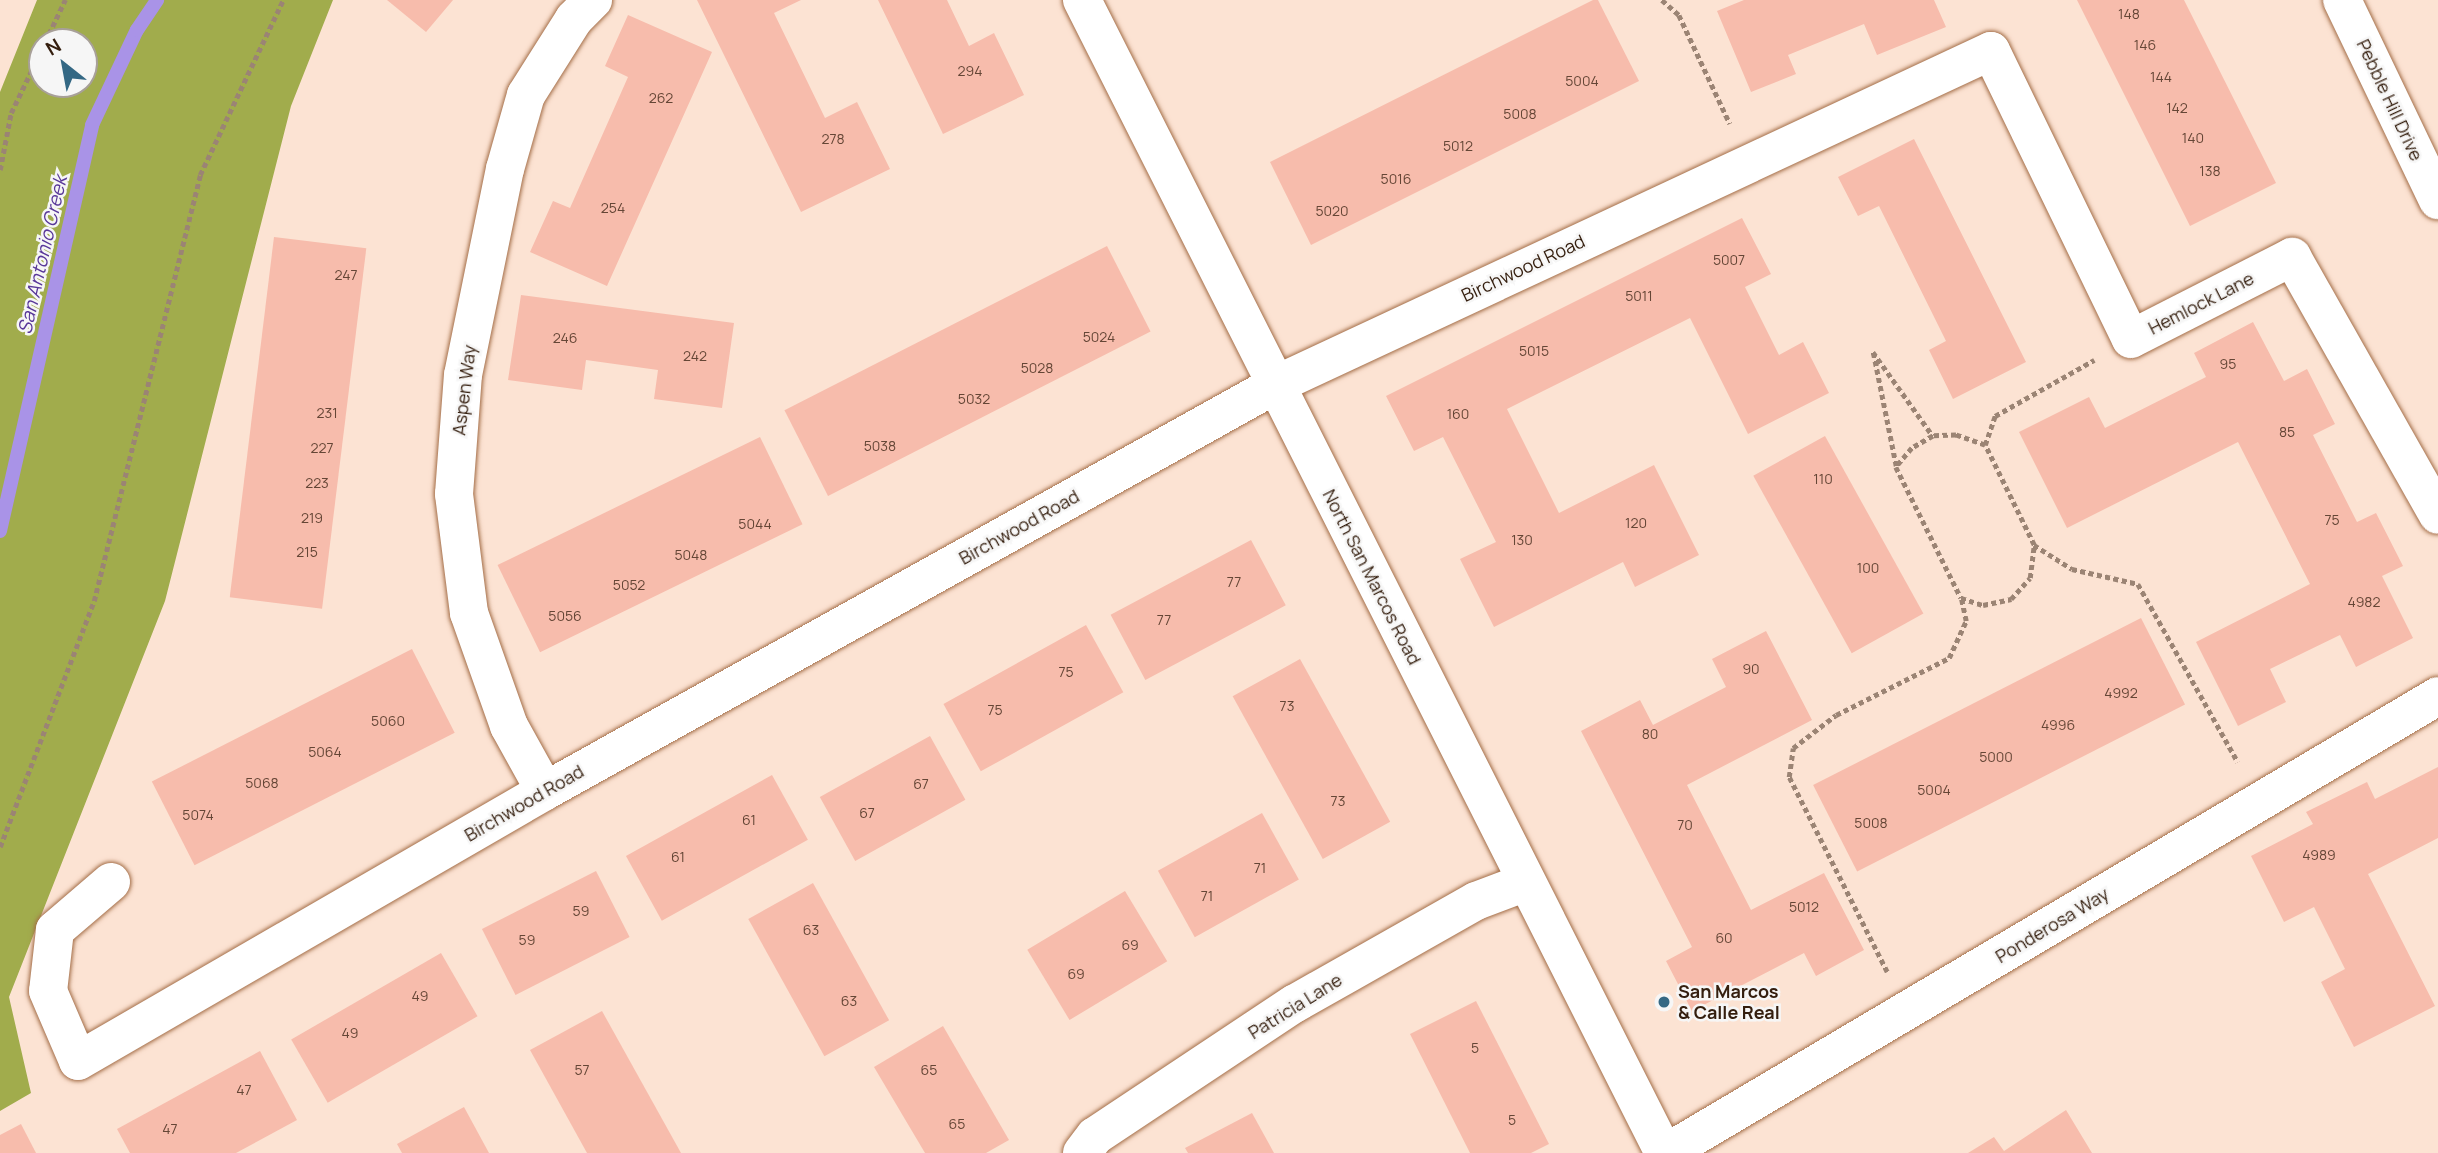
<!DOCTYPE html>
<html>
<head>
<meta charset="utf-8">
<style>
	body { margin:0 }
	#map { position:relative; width:2438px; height:1153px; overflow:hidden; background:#fce3d3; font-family:Manrope,sans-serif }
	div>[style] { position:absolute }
	.forest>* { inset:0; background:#a1ac4c }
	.stream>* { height:14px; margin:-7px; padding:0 7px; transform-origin:7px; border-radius:7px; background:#a993e7 }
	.building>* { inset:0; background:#f7bcac; transform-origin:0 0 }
	.path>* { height:4.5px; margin-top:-2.25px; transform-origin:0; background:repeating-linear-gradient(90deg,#9b8474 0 5px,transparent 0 8.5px) }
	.roads { filter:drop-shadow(0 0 2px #a46e48) drop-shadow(0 0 2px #a46e48) }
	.minor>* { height:38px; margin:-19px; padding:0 19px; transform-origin:19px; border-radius:19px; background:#fff }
	.dots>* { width:19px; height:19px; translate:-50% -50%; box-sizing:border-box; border:4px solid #f6f6f6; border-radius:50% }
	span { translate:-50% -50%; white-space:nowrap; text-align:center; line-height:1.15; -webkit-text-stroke:5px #f6f6f6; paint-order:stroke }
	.number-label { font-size:14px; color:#654636 }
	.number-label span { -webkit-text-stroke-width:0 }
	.street-label { font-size:18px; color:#341e0e }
	.poi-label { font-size:18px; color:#341e0e; font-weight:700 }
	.left { translate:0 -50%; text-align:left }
	.water-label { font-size:19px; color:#593899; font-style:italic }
	.north { position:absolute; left:28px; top:28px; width:70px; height:70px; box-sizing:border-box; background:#f6f6f6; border:2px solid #a8a099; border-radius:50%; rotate:329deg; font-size:19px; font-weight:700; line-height:28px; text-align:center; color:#341e0e }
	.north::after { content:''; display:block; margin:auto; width:24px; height:32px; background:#346884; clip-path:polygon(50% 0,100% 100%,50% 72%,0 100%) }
</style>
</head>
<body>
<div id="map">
	<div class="forest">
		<div style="clip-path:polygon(evenodd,37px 0,333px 0,291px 106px,165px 601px,9px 997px,31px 1093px,0 1111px,0 92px,37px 0,42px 42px,84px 42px,84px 84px,42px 84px,42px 42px)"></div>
	</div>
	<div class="stream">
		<div style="left:0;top:531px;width:416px;rotate:-77.2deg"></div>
		<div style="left:92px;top:125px;width:105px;rotate:-64.7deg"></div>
		<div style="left:137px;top:30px;width:36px;rotate:-56deg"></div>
	</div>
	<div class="building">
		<div style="clip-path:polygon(387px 0,453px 0,426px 32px)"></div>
		<div style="clip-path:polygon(697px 0,801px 0,774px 13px,825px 118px,857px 102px,890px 169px,801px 212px)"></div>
		<div style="clip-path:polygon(878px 0,947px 0,969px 46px,994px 33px,1024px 95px,943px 134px)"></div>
		<div style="clip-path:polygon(1593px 0,1598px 0,1639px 81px,1311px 245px,1270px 162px)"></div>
		<div style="clip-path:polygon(1744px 0,1934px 0,1946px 27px,1877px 55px,1864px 24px,1788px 55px,1796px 74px,1751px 92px,1717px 11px)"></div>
		<div style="clip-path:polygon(2077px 0,2184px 0,2276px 183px,2190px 226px)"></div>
		<div style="clip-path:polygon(628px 15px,712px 52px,607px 286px,530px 252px,553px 201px,570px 208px,628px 77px,605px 66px)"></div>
		<div style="clip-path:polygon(1914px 139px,2026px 362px,1953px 399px,1929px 350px,1946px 341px,1879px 206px,1858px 216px,1838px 177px)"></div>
		<div style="clip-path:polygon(1742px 218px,1771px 274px,1745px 287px,1779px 355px,1803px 342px,1829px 393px,1748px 434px,1690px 318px,1507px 409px,1559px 513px,1654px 465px,1699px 555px,1635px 587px,1623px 562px,1494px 627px,1460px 559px,1496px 542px,1443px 437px,1414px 451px,1386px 396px)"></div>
		<div style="left:274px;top:237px;width:93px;height:363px;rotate:7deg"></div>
		<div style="left:1107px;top:246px;width:96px;height:362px;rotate:63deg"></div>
		<div style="clip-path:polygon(521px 295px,734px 323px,722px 408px,654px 399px,658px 370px,586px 360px,582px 390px,508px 380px)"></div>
		<div style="clip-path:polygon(2253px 322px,2284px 381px,2307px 369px,2335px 424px,2313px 435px,2357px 522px,2376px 513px,2403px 566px,2382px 576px,2413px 638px,2356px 667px,2340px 635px,2270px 669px,2286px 702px,2238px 726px,2196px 642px,2310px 584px,2238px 442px,2067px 528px,2019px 432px,2089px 397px,2105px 428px,2206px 377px,2194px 353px)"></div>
		<div style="left:1825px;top:436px;width:203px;height:82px;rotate:61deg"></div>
		<div style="left:760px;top:437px;width:97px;height:292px;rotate:64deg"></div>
		<div style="left:1251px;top:540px;width:74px;height:159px;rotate:62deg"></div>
		<div style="left:2141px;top:618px;width:97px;height:368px;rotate:63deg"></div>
		<div style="left:1086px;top:625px;width:77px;height:163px;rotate:61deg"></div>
		<div style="clip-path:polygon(1766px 631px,1812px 720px,1687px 785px,1751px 910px,1824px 873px,1864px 950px,1816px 976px,1804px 953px,1692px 1011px,1666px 961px,1692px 947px,1581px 731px,1640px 700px,1653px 725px,1726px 687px,1712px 659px)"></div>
		<div style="left:412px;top:649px;width:94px;height:292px;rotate:63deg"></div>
		<div style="left:1300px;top:659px;width:186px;height:77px;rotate:61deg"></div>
		<div style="left:930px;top:736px;width:73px;height:126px;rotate:61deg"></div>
		<div style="clip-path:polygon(2438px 767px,2438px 838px,2368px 874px,2435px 1006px,2354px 1047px,2321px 982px,2345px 969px,2314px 907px,2284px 922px,2251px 856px,2313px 824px,2306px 812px,2367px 782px,2375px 799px)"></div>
		<div style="left:772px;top:775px;width:74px;height:167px;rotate:61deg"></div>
		<div style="left:1262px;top:813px;width:76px;height:119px;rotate:61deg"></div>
		<div style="left:596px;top:871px;width:74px;height:128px;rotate:63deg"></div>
		<div style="left:813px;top:883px;width:157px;height:74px;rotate:61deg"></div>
		<div style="left:1125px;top:891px;width:82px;height:114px;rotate:59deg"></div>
		<div style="left:441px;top:953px;width:73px;height:173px;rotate:60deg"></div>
		<div style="clip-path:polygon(1476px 1001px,1549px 1144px,1531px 1153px,1470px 1153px,1410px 1034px)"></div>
		<div style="clip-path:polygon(602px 1011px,681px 1153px,587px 1153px,530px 1050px)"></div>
		<div style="clip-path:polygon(943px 1026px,1009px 1140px,986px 1153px,925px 1153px,874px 1067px)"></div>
		<div style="clip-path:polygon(260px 1051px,297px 1120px,236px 1153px,130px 1153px,117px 1129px)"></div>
		<div style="clip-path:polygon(464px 1107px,489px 1153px,402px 1153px,397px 1144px)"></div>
		<div style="clip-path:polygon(2066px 1110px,2092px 1153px,1968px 1153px,1994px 1137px,2004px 1151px)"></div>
		<div style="clip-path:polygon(1252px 1113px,1274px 1153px,1188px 1153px,1185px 1148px)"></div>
		<div style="clip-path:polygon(21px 1124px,36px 1153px,0 1153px,0 1135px)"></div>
	</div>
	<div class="path">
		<div style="left:1662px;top:0;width:23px;rotate:41deg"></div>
		<div style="left:1679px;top:15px;width:120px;rotate:64.9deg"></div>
		<div style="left:45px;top:42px;width:47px;rotate:-64.5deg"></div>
		<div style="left:0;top:170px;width:58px;rotate:-79.1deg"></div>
		<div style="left:11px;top:113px;width:71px;rotate:-64.2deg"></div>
		<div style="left:1985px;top:445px;width:31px;rotate:-161deg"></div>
		<div style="left:1956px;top:435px;width:23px;rotate:178deg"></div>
		<div style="left:1933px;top:436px;width:24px;rotate:150deg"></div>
		<div style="left:1912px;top:448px;width:25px;rotate:130deg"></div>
		<div style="left:1896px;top:467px;width:146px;rotate:63.6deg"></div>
		<div style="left:1961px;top:598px;width:23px;rotate:18deg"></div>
		<div style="left:1983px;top:605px;width:29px;rotate:-12deg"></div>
		<div style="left:2011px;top:599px;width:28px;rotate:-48deg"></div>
		<div style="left:2030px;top:578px;width:33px;rotate:-83deg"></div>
		<div style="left:2034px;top:545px;width:111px;rotate:-116.1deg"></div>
		<div style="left:1985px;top:445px;width:31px;rotate:-71deg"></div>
		<div style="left:1995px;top:416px;width:114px;rotate:-29.5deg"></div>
		<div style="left:1896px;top:466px;width:116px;rotate:-101.4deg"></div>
		<div style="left:1873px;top:352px;width:103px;rotate:54.5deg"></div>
		<div style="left:2034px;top:545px;width:45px;rotate:32.3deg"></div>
		<div style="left:2072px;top:569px;width:68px;rotate:12.8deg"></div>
		<div style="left:2138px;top:584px;width:204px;rotate:60.7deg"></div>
		<div style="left:0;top:847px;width:263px;rotate:-69.1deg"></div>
		<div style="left:94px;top:601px;width:439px;rotate:-76deg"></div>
		<div style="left:200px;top:175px;width:194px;rotate:-64.6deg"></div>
		<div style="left:1887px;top:972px;width:218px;rotate:-116.7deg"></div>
		<div style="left:1789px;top:777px;width:29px;rotate:-82deg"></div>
		<div style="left:1793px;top:748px;width:54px;rotate:-37.5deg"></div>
		<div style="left:1836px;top:715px;width:127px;rotate:-26.8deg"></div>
		<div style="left:1949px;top:658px;width:41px;rotate:-65.3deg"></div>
		<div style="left:1966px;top:621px;width:24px;rotate:-102deg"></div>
	</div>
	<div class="roads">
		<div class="minor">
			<div style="left:1082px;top:0;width:1292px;rotate:63.22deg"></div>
			<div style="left:2342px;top:0;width:222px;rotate:64.4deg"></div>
			<div style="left:545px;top:791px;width:74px;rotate:-119deg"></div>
			<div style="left:509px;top:726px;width:120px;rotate:-109.5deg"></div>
			<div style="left:469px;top:613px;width:120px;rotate:-97.2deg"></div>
			<div style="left:454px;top:494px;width:119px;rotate:-85.7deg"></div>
			<div style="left:463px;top:375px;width:210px;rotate:-78.5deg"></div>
			<div style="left:505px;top:169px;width:77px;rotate:-74.2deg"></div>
			<div style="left:526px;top:95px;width:90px;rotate:-57.7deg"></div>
			<div style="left:574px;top:19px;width:27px;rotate:-45deg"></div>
			<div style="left:111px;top:882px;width:74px;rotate:139.4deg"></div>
			<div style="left:55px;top:930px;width:61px;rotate:96.5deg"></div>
			<div style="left:48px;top:991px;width:76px;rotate:66.8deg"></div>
			<div style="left:78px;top:1061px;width:539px;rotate:-30.03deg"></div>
			<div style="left:545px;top:791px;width:835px;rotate:-29.08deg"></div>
			<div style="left:1275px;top:385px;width:790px;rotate:-25.01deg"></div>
			<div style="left:1991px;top:51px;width:320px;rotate:64.1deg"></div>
			<div style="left:2131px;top:339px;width:181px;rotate:-27deg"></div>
			<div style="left:2292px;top:257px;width:296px;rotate:60.5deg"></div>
			<div style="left:1082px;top:1153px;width:21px;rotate:-53deg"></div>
			<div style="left:1095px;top:1136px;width:239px;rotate:-33.6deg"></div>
			<div style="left:1294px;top:1004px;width:209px;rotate:-29.5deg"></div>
			<div style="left:1476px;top:901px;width:51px;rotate:-20.6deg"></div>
			<div style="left:1666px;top:1153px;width:897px;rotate:-30.62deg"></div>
		</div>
	</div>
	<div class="dots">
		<div style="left:1664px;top:1002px;background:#346884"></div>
	</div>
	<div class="number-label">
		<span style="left:2129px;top:14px">148</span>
		<span style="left:2145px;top:45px">146</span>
		<span style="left:970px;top:71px">294</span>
		<span style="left:2161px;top:77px">144</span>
		<span style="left:1582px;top:81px">5004</span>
		<span style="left:661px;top:98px">262</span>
		<span style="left:2177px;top:108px">142</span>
		<span style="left:1520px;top:114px">5008</span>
		<span style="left:2193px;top:138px">140</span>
		<span style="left:833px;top:139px">278</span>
		<span style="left:1458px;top:146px">5012</span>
		<span style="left:2210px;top:171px">138</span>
		<span style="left:1396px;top:179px">5016</span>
		<span style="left:613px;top:208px">254</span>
		<span style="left:1332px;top:211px">5020</span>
		<span style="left:1729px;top:260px">5007</span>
		<span style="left:346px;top:275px">247</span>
		<span style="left:1639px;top:296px">5011</span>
		<span style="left:1099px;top:337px">5024</span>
		<span style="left:565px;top:338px">246</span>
		<span style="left:1534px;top:351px">5015</span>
		<span style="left:695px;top:356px">242</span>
		<span style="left:2228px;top:364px">95</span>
		<span style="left:1037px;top:368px">5028</span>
		<span style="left:974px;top:399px">5032</span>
		<span style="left:327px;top:413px">231</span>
		<span style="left:1458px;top:414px">160</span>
		<span style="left:2287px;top:432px">85</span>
		<span style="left:880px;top:446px">5038</span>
		<span style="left:322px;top:448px">227</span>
		<span style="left:1823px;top:479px">110</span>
		<span style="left:317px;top:483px">223</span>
		<span style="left:312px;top:518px">219</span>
		<span style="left:2332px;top:520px">75</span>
		<span style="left:1636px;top:523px">120</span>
		<span style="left:755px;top:524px">5044</span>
		<span style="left:1522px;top:540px">130</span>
		<span style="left:307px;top:552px">215</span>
		<span style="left:691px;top:555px">5048</span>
		<span style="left:1868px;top:568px">100</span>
		<span style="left:1234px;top:582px">77</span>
		<span style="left:629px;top:585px">5052</span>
		<span style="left:2364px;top:602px">4982</span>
		<span style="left:565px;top:616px">5056</span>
		<span style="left:1164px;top:620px">77</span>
		<span style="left:1751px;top:669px">90</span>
		<span style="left:1066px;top:672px">75</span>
		<span style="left:2121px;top:693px">4992</span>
		<span style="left:1287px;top:706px">73</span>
		<span style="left:995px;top:710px">75</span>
		<span style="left:388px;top:721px">5060</span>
		<span style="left:2058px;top:725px">4996</span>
		<span style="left:1650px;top:734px">80</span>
		<span style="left:325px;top:752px">5064</span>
		<span style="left:1996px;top:757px">5000</span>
		<span style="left:262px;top:783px">5068</span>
		<span style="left:921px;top:784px">67</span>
		<span style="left:1934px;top:790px">5004</span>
		<span style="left:1338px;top:801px">73</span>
		<span style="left:867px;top:813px">67</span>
		<span style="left:198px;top:815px">5074</span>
		<span style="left:749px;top:820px">61</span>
		<span style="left:1871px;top:823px">5008</span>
		<span style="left:1685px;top:825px">70</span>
		<span style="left:2319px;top:855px">4989</span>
		<span style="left:678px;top:857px">61</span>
		<span style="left:1260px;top:868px">71</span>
		<span style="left:1207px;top:896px">71</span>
		<span style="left:1804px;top:907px">5012</span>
		<span style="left:581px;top:911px">59</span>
		<span style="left:811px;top:930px">63</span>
		<span style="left:1724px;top:938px">60</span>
		<span style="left:527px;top:940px">59</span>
		<span style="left:1130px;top:945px">69</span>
		<span style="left:1076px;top:974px">69</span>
		<span style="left:420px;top:996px">49</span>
		<span style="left:849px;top:1001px">63</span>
		<span style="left:350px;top:1033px">49</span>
		<span style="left:1475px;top:1048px">5</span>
		<span style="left:582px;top:1070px">57</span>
		<span style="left:929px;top:1070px">65</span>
		<span style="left:244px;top:1090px">47</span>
		<span style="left:1512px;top:1120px">5</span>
		<span style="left:957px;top:1124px">65</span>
		<span style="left:170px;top:1129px">47</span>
	</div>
	<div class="street-label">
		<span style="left:2390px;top:100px;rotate:65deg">Pebble Hill Drive</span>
		<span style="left:1523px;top:268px;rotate:-25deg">Birchwood Road</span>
		<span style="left:2201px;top:303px;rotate:-27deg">Hemlock Lane</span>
		<span style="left:464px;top:390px;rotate:-83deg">Aspen Way</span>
		<span style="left:1019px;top:527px;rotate:-29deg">Birchwood Road</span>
		<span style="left:1372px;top:577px;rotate:63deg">North San Marcos Road</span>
		<span style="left:524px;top:803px;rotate:-30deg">Birchwood Road</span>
		<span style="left:2052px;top:925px;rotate:-31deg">Ponderosa Way</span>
		<span style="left:1295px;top:1006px;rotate:-32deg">Patricia Lane</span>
	</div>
	<div class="poi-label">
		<span class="left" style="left:1678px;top:1002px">San Marcos<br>&amp; Calle Real</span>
	</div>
	<div class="water-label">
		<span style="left:43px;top:255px;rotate:-77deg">San Antonio Creek</span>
	</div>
	<div class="north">N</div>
</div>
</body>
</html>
